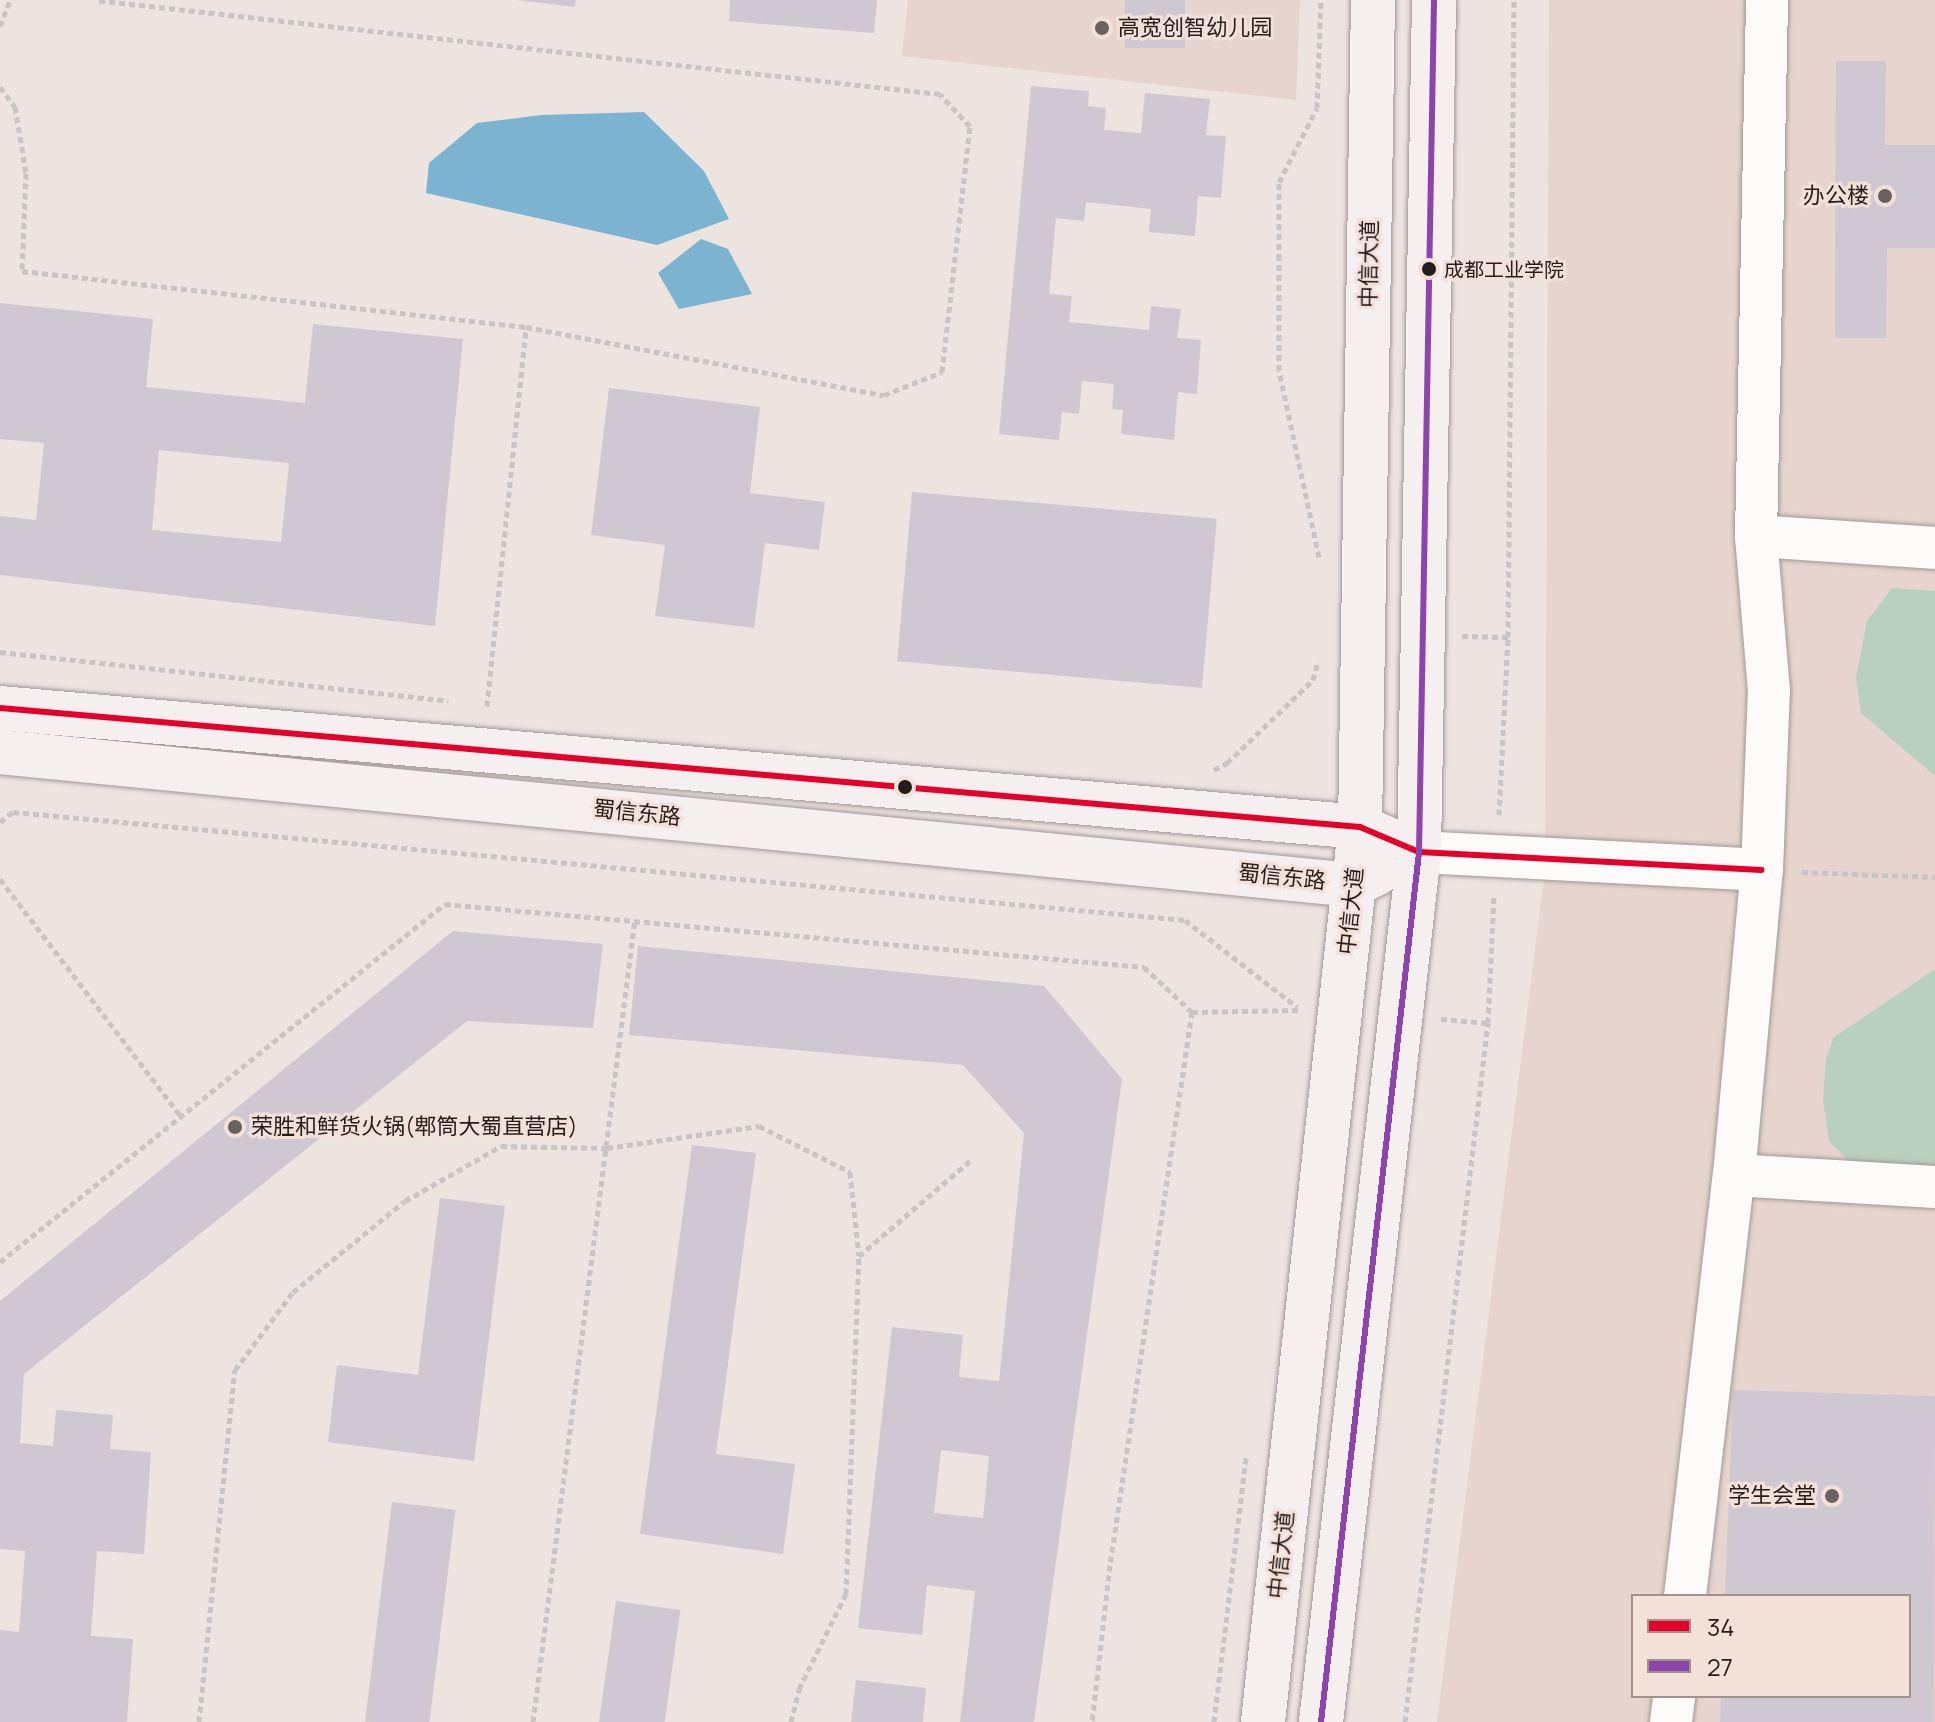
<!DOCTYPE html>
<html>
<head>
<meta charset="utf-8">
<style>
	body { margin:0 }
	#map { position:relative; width:1935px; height:1722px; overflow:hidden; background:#ede3df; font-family:Manrope,"Noto Sans SC",sans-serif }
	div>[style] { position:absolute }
	.built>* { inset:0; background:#e7d4ce }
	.green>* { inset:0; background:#bad0bf }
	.water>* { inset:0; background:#7cb3d0 }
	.building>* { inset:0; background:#cfc8d3; transform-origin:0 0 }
	.path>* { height:5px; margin-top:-2.5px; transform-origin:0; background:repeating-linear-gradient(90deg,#c8c5c4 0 6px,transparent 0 10px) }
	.roads { filter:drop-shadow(0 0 2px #a19996) drop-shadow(0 0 2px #a19996) }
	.minor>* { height:42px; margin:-21px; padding:0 21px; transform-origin:21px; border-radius:21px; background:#fcfbfa }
	.major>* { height:44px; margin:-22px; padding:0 22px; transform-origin:22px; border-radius:22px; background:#f6efef }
	.bus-1>* { height:6px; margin:-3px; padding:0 3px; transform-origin:3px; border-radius:3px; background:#e4002b }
	.bus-2>* { height:6px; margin:-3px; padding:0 3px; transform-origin:3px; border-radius:3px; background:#8e44ad }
	.dots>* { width:22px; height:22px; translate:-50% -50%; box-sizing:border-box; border:4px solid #f3e0d9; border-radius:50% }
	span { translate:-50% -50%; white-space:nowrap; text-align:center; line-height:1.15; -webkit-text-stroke:6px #f3e0d9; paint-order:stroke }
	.bus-label { font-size:20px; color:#241d1b }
	.left { translate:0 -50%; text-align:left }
	.poi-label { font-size:22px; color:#241d1b }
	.right { translate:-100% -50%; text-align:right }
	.street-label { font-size:22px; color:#241d1b }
	.legend { position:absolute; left:1631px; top:1594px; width:280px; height:104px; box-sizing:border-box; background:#f3e0d9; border:2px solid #a0928d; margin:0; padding:10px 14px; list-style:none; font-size:24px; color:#241d1b }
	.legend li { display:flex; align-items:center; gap:16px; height:40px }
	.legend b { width:40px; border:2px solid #a0928d }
</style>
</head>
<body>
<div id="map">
	<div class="built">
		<div style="clip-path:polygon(908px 0,1300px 0,1296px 100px,902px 56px)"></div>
		<div style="clip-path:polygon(evenodd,1549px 0,1935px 0,1935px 1722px,1437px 1722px,1545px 871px,1549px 0,1633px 1596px,1909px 1596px,1909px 1696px,1633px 1696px,1633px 1596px)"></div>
	</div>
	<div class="green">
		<div style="clip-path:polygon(1892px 588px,1935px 591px,1935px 776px,1861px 713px,1856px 678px,1867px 621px)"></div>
		<div style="clip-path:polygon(1935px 969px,1935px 1177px,1858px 1171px,1829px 1141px,1823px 1099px,1826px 1059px,1834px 1037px)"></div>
	</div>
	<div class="water">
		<div style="clip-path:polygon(644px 112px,704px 171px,729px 219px,657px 245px,426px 193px,429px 163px,477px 123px,541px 115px)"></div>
		<div style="clip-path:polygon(701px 239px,728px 249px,752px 294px,679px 309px,658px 273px)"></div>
	</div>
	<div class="building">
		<div style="clip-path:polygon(516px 0,576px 0,575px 7px)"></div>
		<div style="clip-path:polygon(730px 0,877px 0,874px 33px,729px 21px)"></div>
		<div style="left:1125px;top:0;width:60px;height:48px"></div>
		<div style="clip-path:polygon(1836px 61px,1886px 61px,1885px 145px,1935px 145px,1935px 248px,1887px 248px,1886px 338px,1835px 338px)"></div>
		<div style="clip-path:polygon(1031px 86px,1089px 91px,1088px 106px,1106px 108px,1104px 130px,1141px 133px,1145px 93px,1210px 99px,1206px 135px,1226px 136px,1221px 198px,1198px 196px,1195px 236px,1149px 232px,1151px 209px,1086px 202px,1084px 221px,1056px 218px,1049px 294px,1072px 296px,1069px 322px,1149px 330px,1151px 306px,1181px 309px,1177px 338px,1201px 340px,1197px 394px,1178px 392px,1174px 440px,1121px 434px,1123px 410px,1112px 409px,1114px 384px,1082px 381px,1079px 414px,1062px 412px,1059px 440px,999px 434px)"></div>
		<div style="clip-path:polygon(evenodd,0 303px,153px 319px,146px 387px,305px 403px,313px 324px,463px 339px,435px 626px,0 575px,0 516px,36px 520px,44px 443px,0 439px,0 303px,159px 450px,289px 463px,281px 542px,152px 530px,159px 450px)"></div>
		<div style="clip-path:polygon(609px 388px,760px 407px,750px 493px,825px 502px,819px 550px,765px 543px,754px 628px,655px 616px,665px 545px,591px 535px)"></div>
		<div style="left:912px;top:492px;width:306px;height:170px;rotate:5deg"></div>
		<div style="clip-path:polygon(453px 931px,603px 944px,593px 1028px,467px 1021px,24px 1374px,20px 1443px,53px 1446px,56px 1410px,113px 1415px,110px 1449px,151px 1452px,144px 1554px,97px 1551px,91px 1636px,133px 1639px,127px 1722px,0 1722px,0 1630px,19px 1632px,25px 1551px,0 1549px,0 1301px)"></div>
		<div style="clip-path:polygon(evenodd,638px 946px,1044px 986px,1122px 1079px,1034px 1722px,960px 1722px,975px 1591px,927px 1585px,922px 1635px,858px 1628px,892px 1327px,963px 1335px,959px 1377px,999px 1381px,1024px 1133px,963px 1065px,629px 1035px,638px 946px,941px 1450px,989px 1456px,983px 1518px,934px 1513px,941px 1450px)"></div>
		<div style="clip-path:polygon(692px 1145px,756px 1153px,716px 1454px,795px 1464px,783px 1554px,640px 1534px)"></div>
		<div style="clip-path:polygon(440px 1198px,505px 1206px,474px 1461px,328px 1442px,337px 1365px,418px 1375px)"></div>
		<div style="clip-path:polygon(1733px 1390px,1935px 1396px,1934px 1722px,1720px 1722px,1721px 1696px,1909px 1696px,1909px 1596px,1725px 1596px)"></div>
		<div style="left:392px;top:1502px;width:64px;height:221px;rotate:7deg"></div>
		<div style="left:616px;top:1601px;width:65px;height:122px;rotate:8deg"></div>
		<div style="clip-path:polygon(856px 1680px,926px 1688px,923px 1722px,851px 1722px)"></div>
	</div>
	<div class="path">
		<div style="left:0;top:26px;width:28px;rotate:-69deg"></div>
		<div style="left:0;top:87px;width:25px;rotate:53deg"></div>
		<div style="left:15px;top:107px;width:67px;rotate:80.5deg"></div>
		<div style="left:26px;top:173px;width:98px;rotate:92.3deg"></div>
		<div style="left:22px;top:271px;width:507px;rotate:6.34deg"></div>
		<div style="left:526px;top:327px;width:364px;rotate:10.8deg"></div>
		<div style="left:884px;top:395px;width:62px;rotate:-21.6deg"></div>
		<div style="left:942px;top:372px;width:248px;rotate:-83.5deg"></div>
		<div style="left:970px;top:126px;width:44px;rotate:-133.2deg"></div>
		<div style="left:940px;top:94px;width:850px;rotate:-173.65deg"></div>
		<div style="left:1319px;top:557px;width:191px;rotate:-102.1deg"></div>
		<div style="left:1279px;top:370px;width:188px;rotate:-90deg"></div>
		<div style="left:1279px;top:182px;width:83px;rotate:-62.8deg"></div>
		<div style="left:1317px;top:108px;width:108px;rotate:-87.9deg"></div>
		<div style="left:1462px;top:636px;width:46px;rotate:1.2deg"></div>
		<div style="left:1508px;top:637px;width:637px;rotate:-89.46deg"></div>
		<div style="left:0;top:652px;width:451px;rotate:6.2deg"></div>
		<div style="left:487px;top:706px;width:381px;rotate:-84.1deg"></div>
		<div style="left:1214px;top:770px;width:15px;rotate:-28deg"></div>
		<div style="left:1227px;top:763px;width:120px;rotate:-44deg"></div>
		<div style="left:1313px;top:680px;width:20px;rotate:-75deg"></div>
		<div style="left:1499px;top:815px;width:178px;rotate:-87.1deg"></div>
		<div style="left:0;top:822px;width:16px;rotate:-38deg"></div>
		<div style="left:13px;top:812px;width:1177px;rotate:5.26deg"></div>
		<div style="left:1185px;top:920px;width:142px;rotate:37.8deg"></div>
		<div style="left:1802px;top:872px;width:133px;rotate:2.2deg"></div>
		<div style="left:0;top:879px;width:297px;rotate:52.7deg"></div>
		<div style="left:1192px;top:1012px;width:107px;rotate:-1.1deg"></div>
		<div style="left:1441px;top:1019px;width:47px;rotate:4.9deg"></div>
		<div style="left:0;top:1262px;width:571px;rotate:-38.82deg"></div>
		<div style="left:445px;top:904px;width:702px;rotate:5.15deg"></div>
		<div style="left:1144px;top:967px;width:66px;rotate:43.2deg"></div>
		<div style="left:1192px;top:1012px;width:559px;rotate:98.43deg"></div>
		<div style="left:1110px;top:1565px;width:158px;rotate:96.5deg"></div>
		<div style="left:199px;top:1722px;width:354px;rotate:-84.2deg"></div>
		<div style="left:235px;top:1370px;width:97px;rotate:-53.4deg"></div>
		<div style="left:293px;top:1292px;width:144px;rotate:-39.1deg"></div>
		<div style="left:405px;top:1201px;width:111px;rotate:-29.8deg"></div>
		<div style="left:501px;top:1146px;width:106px;rotate:1.1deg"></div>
		<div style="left:607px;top:1148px;width:154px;rotate:-8.2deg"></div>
		<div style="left:759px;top:1126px;width:102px;rotate:26.8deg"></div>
		<div style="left:850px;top:1172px;width:84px;rotate:83.9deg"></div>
		<div style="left:533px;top:1722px;width:809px;rotate:-82.76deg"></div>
		<div style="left:791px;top:1722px;width:34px;rotate:-76deg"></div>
		<div style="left:799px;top:1689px;width:106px;rotate:-63.7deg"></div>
		<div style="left:846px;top:1594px;width:338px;rotate:-87.8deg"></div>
		<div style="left:859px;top:1256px;width:146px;rotate:-40.6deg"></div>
		<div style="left:1214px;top:1722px;width:267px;rotate:-83.1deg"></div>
		<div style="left:1405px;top:1722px;width:704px;rotate:-83.23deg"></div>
		<div style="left:1488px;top:1023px;width:126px;rotate:-87.3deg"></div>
	</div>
	<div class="roads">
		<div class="minor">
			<div style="left:1756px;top:536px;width:179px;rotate:3.8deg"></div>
			<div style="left:1419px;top:852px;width:343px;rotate:3deg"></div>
			<div style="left:1734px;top:1175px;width:201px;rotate:3.4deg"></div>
			<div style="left:1685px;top:1596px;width:424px;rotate:-83.4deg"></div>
			<div style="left:1734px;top:1175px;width:306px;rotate:-84.8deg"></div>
			<div style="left:1762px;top:870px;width:179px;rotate:-87.8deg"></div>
			<div style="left:1769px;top:691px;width:156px;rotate:-94.8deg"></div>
			<div style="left:1756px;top:536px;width:536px;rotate:-88.82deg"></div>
			<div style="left:1671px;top:1722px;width:26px;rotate:-83deg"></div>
		</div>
		<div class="major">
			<div style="left:0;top:708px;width:1365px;rotate:5deg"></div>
			<div style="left:1360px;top:827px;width:30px;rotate:23deg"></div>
			<div style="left:0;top:752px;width:1361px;rotate:5.61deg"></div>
			<div style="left:1354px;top:885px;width:27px;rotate:-27deg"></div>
			<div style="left:1263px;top:1722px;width:900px;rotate:-83.81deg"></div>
			<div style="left:1360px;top:827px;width:827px;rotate:-89.1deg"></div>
			<div style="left:1321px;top:1722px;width:876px;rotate:-83.57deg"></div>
			<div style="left:1419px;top:852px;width:852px;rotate:-88.99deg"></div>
		</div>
	</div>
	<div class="bus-1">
		<div style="left:0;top:708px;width:1365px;rotate:5deg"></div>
		<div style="left:1360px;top:827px;width:64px;rotate:23deg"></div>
		<div style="left:1419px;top:852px;width:343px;rotate:3deg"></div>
	</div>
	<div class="bus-2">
		<div style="left:1321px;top:1722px;width:876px;rotate:-83.57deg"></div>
		<div style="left:1419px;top:852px;width:852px;rotate:-88.99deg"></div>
	</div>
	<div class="dots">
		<div style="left:1102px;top:28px;background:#6a6260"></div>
		<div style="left:1885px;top:196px;background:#6a6260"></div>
		<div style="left:1429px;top:269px;background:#241d1b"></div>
		<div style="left:905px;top:787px;background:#241d1b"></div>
		<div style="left:235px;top:1127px;background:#6a6260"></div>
		<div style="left:1832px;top:1496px;background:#6a6260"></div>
	</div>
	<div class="bus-label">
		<span class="left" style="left:1444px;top:269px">成都工业学院</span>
	</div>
	<div class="poi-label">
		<span class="left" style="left:1118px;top:28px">高宽创智幼儿园</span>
		<span class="right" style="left:1869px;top:196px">办公楼</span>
		<span class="left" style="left:251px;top:1127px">荣胜和鲜货火锅(郫筒大蜀直营店)</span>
		<span class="right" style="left:1816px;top:1496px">学生会堂</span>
	</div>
	<div class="street-label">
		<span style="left:1369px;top:264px;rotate:-89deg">中信大道</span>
		<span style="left:637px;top:813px;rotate:6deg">蜀信东路</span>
		<span style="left:1282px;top:877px;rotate:6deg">蜀信东路</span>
		<span style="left:1351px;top:911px;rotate:-84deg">中信大道</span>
		<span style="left:1281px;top:1555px;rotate:-84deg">中信大道</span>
	</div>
	<ul class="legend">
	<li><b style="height:10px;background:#e4002b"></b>34</li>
	<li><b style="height:10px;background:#8e44ad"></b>27</li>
	</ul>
</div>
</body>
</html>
